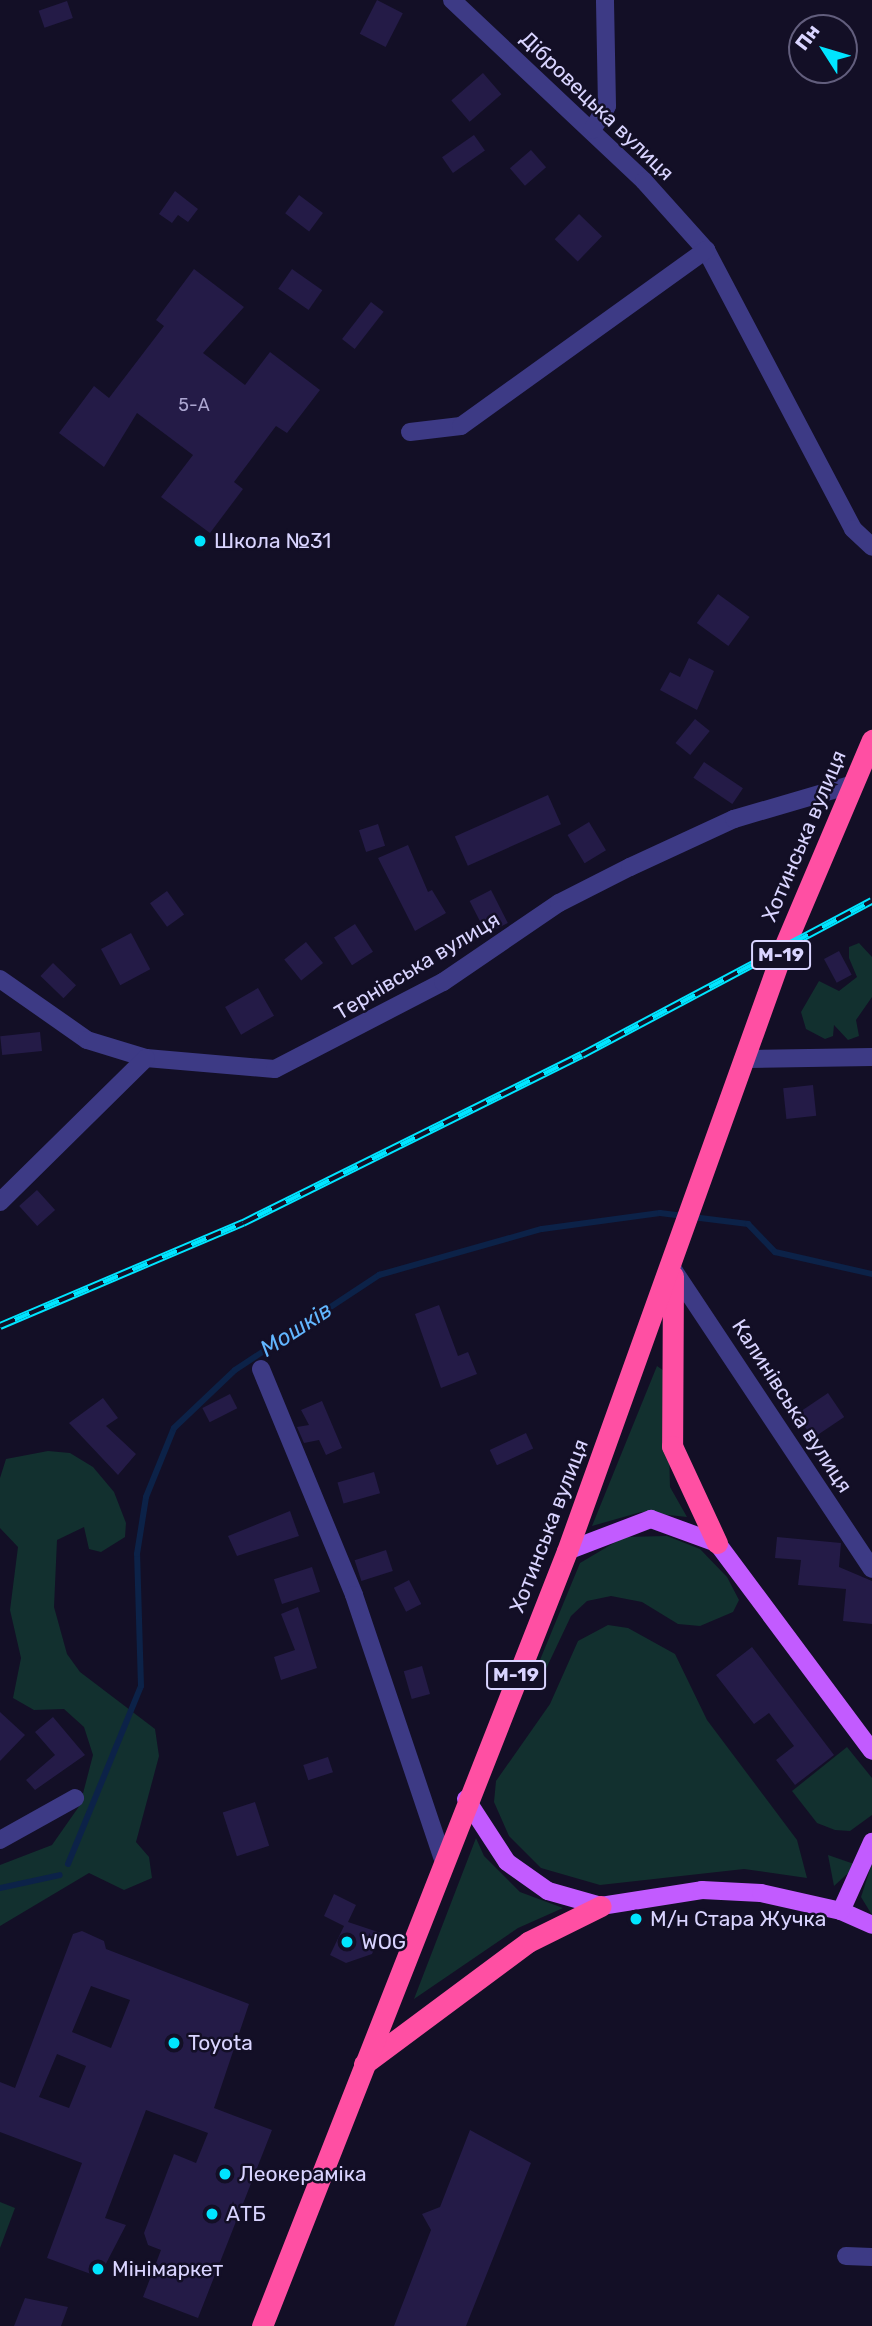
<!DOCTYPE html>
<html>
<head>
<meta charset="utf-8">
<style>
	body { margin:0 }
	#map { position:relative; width:872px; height:2326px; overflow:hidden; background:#130f26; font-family:Rubik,sans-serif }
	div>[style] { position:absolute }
	.green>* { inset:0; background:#12302f }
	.stream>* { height:6px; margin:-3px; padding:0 3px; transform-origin:3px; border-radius:3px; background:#0c2248 }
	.building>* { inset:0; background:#241b47; transform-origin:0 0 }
	.street>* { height:18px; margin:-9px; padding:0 9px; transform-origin:9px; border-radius:9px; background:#3d3a85 }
	.primary>* { height:18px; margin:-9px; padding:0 9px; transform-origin:9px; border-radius:9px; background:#c25bff }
	.highway>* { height:21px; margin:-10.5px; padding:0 10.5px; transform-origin:10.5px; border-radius:10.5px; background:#ff4fa3 }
	.rail>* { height:8px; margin-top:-4px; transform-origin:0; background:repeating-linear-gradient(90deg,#130f26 0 16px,#00e5ff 0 32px); box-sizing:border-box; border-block:2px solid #00e5ff }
	.dots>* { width:19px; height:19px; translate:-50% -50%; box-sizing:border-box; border:4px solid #130f26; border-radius:50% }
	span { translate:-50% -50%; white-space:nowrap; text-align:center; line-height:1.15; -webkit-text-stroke:5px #130f26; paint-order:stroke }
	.number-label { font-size:18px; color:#aca6d1 }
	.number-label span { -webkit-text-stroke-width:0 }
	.shield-label span { padding:2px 5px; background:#130f26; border:2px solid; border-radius:5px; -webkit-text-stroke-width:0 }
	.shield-label { font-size:19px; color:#d9d4ff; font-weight:700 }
	.street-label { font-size:21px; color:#d9d4ff }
	.poi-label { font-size:21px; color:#d9d4ff }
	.left { translate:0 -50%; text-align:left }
	.water-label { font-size:23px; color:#62b6ff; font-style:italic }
	.north { position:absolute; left:788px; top:14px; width:70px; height:70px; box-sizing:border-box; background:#130f26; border:2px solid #625e7d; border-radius:50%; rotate:307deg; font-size:19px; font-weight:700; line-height:28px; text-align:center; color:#d9d4ff }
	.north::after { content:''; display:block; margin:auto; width:24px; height:32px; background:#00e5ff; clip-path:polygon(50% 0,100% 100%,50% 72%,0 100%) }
</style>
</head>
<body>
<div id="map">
	<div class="green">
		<div style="clip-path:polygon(859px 943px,872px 957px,872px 997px,856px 1020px,859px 1036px,848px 1040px,834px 1025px,833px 1036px,825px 1039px,806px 1029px,801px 1012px,819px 981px,839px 991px,857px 977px,849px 958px,849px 947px)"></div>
		<div style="clip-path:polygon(657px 1366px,667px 1373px,670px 1487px,687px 1517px,641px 1512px,592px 1526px)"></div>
		<div style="clip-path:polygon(48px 1451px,70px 1453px,93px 1467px,114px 1492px,126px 1523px,125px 1537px,101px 1552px,89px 1549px,84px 1527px,57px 1540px,54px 1607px,67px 1654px,80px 1672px,155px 1729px,159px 1756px,136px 1842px,149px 1857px,152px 1878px,124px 1890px,89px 1873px,0 1926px,0 1865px,52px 1845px,80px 1805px,93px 1755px,84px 1727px,64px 1709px,34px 1710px,13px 1698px,21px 1658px,10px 1610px,18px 1547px,0 1528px,0 1478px,6px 1459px)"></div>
		<div style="clip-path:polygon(667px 1536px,700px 1549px,727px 1577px,739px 1600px,733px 1612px,700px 1626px,678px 1624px,642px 1602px,611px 1596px,587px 1601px,571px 1616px,536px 1690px,528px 1689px,580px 1563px,624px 1537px)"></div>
		<div style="clip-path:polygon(608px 1625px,628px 1628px,675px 1654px,707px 1720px,797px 1840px,807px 1878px,744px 1869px,600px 1885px,541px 1868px,509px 1836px,494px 1802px,496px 1781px,550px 1704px,578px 1641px)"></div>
		<div style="clip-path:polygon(847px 1747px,872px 1778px,872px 1815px,850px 1831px,835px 1830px,817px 1823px,792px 1791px)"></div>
		<div style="clip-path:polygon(476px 1838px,484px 1856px,520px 1892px,563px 1908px,518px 1928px,414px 1999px)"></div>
		<div style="clip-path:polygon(828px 1855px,857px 1865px,834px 1886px)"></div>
		<div style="clip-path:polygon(872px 1863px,872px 1915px,861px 1897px)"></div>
		<div style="clip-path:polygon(0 2202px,15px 2208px,0 2248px)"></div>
	</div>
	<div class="stream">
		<div style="left:68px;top:1864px;width:192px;rotate:-67.7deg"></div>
		<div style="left:141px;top:1686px;width:132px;rotate:-91.7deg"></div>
		<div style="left:137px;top:1554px;width:58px;rotate:-81deg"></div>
		<div style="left:146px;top:1497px;width:74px;rotate:-67.9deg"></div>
		<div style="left:174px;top:1428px;width:84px;rotate:-43.6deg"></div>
		<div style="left:235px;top:1370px;width:173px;rotate:-33.4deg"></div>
		<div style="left:379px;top:1275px;width:169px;rotate:-15.8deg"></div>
		<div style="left:542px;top:1229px;width:119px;rotate:-7.7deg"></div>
		<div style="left:660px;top:1213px;width:89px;rotate:7.1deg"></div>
		<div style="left:748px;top:1224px;width:39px;rotate:46deg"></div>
		<div style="left:775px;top:1252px;width:99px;rotate:12.8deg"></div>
		<div style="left:0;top:1888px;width:61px;rotate:-12.2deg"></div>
	</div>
	<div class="building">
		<div style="left:377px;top:0;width:29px;height:38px;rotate:27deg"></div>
		<div style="left:67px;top:1px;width:18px;height:30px;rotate:71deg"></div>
		<div style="left:483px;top:73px;width:28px;height:42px;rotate:49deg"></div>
		<div style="left:474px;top:135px;width:19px;height:39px;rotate:55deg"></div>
		<div style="left:531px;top:150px;width:23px;height:28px;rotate:49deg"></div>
		<div style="clip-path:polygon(175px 191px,198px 209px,188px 222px,178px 215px,172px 223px,159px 214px)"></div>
		<div style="left:299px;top:195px;width:30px;height:23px;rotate:37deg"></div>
		<div style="left:579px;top:214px;width:32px;height:35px;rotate:44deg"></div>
		<div style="clip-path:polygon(194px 269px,244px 307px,203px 353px,245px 385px,270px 352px,320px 390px,287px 433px,276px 426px,234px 482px,243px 489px,210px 533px,161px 497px,193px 455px,137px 413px,104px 467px,59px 433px,94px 386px,109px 398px,164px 326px,156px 320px)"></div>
		<div style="left:292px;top:269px;width:37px;height:24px;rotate:35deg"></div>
		<div style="left:371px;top:302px;width:16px;height:47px;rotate:38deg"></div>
		<div style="left:718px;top:594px;width:39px;height:36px;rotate:36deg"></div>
		<div style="clip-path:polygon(689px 658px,714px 671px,697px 710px,660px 690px,670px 672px,680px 677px)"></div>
		<div style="left:695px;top:719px;width:19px;height:31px;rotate:39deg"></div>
		<div style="left:704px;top:762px;width:47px;height:19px;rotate:34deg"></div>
		<div style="left:548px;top:795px;width:32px;height:102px;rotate:66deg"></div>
		<div style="left:589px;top:822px;width:33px;height:25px;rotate:59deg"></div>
		<div style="left:378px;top:824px;width:23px;height:20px;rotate:72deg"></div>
		<div style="clip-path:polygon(408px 845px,428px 892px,432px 890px,446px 913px,415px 931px,378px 858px)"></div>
		<div style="left:491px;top:890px;width:37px;height:24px;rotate:63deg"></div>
		<div style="left:167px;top:891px;width:29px;height:21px;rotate:54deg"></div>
		<div style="left:355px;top:924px;width:33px;height:25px;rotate:57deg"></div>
		<div style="left:131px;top:933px;width:41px;height:34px;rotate:62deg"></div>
		<div style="left:306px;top:942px;width:27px;height:28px;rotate:51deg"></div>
		<div style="left:839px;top:951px;width:27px;height:17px;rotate:62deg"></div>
		<div style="left:53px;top:963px;width:32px;height:18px;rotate:44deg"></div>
		<div style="left:258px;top:988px;width:32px;height:38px;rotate:60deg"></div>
		<div style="left:40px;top:1032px;width:19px;height:40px;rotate:84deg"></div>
		<div style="left:813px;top:1085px;width:31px;height:30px;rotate:84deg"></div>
		<div style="left:37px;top:1190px;width:27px;height:24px;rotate:48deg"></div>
		<div style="clip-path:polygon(439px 1305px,458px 1356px,468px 1352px,477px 1374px,441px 1388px,415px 1314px)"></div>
		<div style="left:828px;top:1393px;width:29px;height:38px;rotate:56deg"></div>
		<div style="left:230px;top:1394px;width:16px;height:31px;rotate:63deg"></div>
		<div style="clip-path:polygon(103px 1398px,118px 1418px,106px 1426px,136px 1454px,118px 1475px,69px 1423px)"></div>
		<div style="clip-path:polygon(322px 1401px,342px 1448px,326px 1455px,319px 1440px,304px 1443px,297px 1427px,309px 1425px,301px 1410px)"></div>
		<div style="left:526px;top:1433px;width:17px;height:40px;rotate:65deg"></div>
		<div style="left:374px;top:1472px;width:22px;height:38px;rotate:74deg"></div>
		<div style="clip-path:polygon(290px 1511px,299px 1536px,237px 1556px,228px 1536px)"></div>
		<div style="clip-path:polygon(777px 1537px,841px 1543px,839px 1567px,872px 1581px,872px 1624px,843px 1621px,846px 1589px,798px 1585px,801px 1560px,775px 1558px)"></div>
		<div style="left:386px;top:1550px;width:22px;height:33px;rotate:72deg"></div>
		<div style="left:312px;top:1567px;width:26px;height:40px;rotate:72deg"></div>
		<div style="left:409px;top:1580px;width:27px;height:17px;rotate:63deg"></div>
		<div style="clip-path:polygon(298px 1607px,317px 1668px,281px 1680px,274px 1657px,295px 1650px,281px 1614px)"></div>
		<div style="clip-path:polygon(752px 1647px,834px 1755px,795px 1785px,776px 1760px,794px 1746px,769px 1713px,754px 1724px,716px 1675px)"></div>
		<div style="left:422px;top:1666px;width:29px;height:19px;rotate:74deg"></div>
		<div style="clip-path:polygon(0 1712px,25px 1735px,0 1761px)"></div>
		<div style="clip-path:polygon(53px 1717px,85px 1755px,35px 1790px,26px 1780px,55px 1755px,35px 1732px)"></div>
		<div style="left:328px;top:1757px;width:16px;height:26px;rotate:72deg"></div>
		<div style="left:255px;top:1802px;width:46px;height:34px;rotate:72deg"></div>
		<div style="clip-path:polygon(334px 1894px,356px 1905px,348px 1922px,381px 1933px,372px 1954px,346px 1963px,330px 1955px,344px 1926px,324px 1916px)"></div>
		<div style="clip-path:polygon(evenodd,82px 1931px,104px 1941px,106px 1949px,249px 2004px,214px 2108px,272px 2130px,198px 2318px,143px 2297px,161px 2250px,148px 2245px,144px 2233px,174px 2154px,196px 2163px,208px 2133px,146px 2110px,105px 2218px,126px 2225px,99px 2277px,47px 2258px,82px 2163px,0 2132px,0 2082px,15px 2088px,73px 1934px,82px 1931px,91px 1986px,130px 2000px,111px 2048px,72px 2032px,91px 1986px,82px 1931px,57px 2054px,86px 2066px,69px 2108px,39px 2097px,57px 2054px)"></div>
		<div style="clip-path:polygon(470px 2130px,531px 2163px,466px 2326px,394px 2326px,431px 2230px,422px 2214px,440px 2207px)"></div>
		<div style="clip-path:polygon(25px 2298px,68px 2307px,61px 2326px,14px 2326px)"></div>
	</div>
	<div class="street">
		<div style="left:452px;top:0;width:264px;rotate:43.3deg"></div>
		<div style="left:644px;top:181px;width:93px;rotate:48.1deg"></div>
		<div style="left:706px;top:250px;width:315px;rotate:62.2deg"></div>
		<div style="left:853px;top:529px;width:26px;rotate:43deg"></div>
		<div style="left:592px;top:130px;width:28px;rotate:-58deg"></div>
		<div style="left:607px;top:106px;width:106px;rotate:-91.1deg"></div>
		<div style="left:410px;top:432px;width:51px;rotate:-6.7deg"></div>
		<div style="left:461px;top:426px;width:302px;rotate:-35.7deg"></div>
		<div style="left:0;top:979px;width:106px;rotate:35deg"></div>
		<div style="left:87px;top:1040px;width:62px;rotate:17deg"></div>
		<div style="left:146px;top:1058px;width:129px;rotate:4.9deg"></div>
		<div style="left:275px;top:1069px;width:189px;rotate:-27.4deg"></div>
		<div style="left:443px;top:982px;width:140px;rotate:-34.3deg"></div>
		<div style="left:559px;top:903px;width:80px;rotate:-26.9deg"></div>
		<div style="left:630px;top:867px;width:115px;rotate:-24.8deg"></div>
		<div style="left:734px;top:819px;width:125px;rotate:-16.3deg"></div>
		<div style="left:748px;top:1059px;width:124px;rotate:-0.9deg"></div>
		<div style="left:0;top:1202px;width:205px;rotate:-44.6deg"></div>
		<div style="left:672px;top:1268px;width:361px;rotate:56.4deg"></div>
		<div style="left:261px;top:1369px;width:244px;rotate:67.6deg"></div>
		<div style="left:354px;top:1595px;width:276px;rotate:71.4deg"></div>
		<div style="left:0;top:1840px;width:86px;rotate:-29.2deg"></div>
		<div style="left:846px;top:2256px;width:26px;rotate:2deg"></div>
	</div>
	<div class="primary">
		<div style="left:567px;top:1551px;width:90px;rotate:-20.9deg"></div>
		<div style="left:651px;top:1519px;width:70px;rotate:20deg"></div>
		<div style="left:717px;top:1543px;width:259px;rotate:53.3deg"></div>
		<div style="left:466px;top:1799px;width:75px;rotate:56.9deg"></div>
		<div style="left:507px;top:1862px;width:50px;rotate:35.3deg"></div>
		<div style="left:548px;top:1891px;width:55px;rotate:15.8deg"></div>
		<div style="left:601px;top:1906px;width:102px;rotate:-9deg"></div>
		<div style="left:702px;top:1890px;width:59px;rotate:2.9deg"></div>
		<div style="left:761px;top:1893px;width:82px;rotate:12.7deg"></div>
		<div style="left:841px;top:1911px;width:34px;rotate:24deg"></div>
		<div style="left:841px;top:1911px;width:76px;rotate:-65.8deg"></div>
	</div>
	<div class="highway">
		<div style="left:673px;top:1276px;width:170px;rotate:90.3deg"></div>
		<div style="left:672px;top:1446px;width:107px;rotate:65.1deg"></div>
		<div style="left:364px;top:2064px;width:204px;rotate:-36.6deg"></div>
		<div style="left:528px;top:1942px;width:81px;rotate:-26.3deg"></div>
		<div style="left:262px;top:2326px;width:833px;rotate:-68.52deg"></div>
		<div style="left:567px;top:1551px;width:642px;rotate:-70.24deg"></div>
		<div style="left:784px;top:947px;width:225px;rotate:-67deg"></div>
	</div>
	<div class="rail">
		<div style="left:0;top:1326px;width:264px;rotate:-23deg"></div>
		<div style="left:243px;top:1223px;width:378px;rotate:-26.4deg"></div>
		<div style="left:582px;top:1055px;width:328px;rotate:-28deg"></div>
	</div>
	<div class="dots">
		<div style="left:200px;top:541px;background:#00e5ff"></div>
		<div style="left:636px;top:1919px;background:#00e5ff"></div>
		<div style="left:347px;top:1942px;background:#00e5ff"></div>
		<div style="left:174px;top:2043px;background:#00e5ff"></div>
		<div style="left:225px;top:2174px;background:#00e5ff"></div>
		<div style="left:212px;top:2214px;background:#00e5ff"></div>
		<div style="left:98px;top:2269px;background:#00e5ff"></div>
	</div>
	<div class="number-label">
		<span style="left:194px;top:405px">5-А</span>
	</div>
	<div class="shield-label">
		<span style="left:781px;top:955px">М-19</span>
		<span style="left:516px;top:1675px">М-19</span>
	</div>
	<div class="street-label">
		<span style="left:597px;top:106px;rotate:44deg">Дібровецька вулиця</span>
		<span style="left:804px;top:836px;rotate:-67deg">Хотинська вулиця</span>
		<span style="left:417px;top:966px;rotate:-31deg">Тернівська вулиця</span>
		<span style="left:792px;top:1406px;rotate:57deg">Калинівська вулиця</span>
		<span style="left:549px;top:1526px;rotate:-69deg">Хотинська вулиця</span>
	</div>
	<div class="poi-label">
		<span class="left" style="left:214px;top:541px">Школа №31</span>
		<span class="left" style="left:650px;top:1919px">М/н Стара Жучка</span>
		<span class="left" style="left:361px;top:1942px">WOG</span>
		<span class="left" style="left:188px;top:2043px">Toyota</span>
		<span class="left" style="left:239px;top:2174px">Леокераміка</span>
		<span class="left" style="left:226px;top:2214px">АТБ</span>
		<span class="left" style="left:112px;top:2269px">Мінімаркет</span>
	</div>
	<div class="water-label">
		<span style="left:296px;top:1329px;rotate:-33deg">Мошків</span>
	</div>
	<div class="north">Пн</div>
</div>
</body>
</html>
